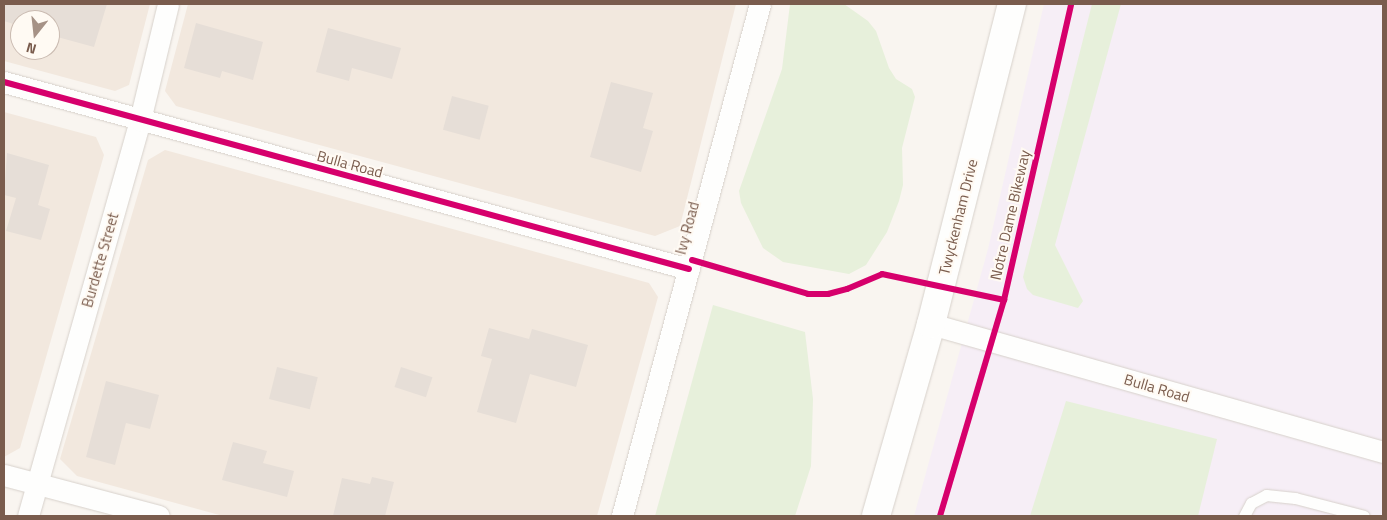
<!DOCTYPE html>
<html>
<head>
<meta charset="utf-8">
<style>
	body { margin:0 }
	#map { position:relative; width:1387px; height:520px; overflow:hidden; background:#f9f5f0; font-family:"Titillium Web",sans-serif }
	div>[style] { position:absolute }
	.residential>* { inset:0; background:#f2e8de }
	.education>* { inset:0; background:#f6eef6 }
	.green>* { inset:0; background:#e7f0db }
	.building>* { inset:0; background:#e6ded7; transform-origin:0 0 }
	.roads { filter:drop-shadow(0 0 1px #d7d1cb) drop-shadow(0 0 1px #d7d1cb) }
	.lane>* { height:11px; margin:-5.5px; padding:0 5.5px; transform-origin:5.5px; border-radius:5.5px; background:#fefefd }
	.street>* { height:21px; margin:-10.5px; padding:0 10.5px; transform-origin:10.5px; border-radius:10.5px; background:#fefefd }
	.secondary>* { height:28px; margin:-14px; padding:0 14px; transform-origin:14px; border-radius:14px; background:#fefefd }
	.cycleway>* { height:6px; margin:-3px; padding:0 3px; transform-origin:3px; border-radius:3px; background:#d6006c }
	span { translate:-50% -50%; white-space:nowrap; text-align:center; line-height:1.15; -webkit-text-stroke:4px #fffaf3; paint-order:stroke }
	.street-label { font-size:15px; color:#7a5c4d }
	.frame { position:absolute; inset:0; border:5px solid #7a5c4d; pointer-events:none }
	.north { position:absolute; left:10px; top:10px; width:50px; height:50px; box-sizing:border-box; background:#fffaf3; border:1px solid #cabbb1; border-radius:50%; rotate:196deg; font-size:14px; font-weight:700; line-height:20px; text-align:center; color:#7a5c4d }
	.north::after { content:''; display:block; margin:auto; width:18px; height:22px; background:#a69286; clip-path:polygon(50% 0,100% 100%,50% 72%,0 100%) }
</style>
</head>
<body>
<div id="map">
	<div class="residential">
		<div style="clip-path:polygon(evenodd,4px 4px,150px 4px,129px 85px,115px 91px,4px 61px,4px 4px,20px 20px,50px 20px,50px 50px,20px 50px,20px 20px)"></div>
		<div style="clip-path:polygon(188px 4px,736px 4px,680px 226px,655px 236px,176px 106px,165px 91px)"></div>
		<div style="clip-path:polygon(4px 112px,96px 137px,104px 155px,20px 448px,4px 457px)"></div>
		<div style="clip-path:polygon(165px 150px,649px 283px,658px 297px,597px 516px,223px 516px,77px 476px,60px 459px,148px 160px)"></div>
	</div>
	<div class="education">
		<div style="clip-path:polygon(1044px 4px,1383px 4px,1383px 516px,914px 516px,988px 249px)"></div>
	</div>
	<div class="green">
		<div style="clip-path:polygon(790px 4px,844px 4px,868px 21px,876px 31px,889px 68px,896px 79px,912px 89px,915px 97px,902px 148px,903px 185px,899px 201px,887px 232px,866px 265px,849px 274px,783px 262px,763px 248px,741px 203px,739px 191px,782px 69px)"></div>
		<div style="clip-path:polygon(1092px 4px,1121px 4px,1055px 245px,1083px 301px,1078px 308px,1033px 295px,1027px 289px,1023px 277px)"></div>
		<div style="clip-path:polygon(713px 305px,805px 332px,813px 399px,811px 466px,795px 516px,655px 516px)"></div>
		<div style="clip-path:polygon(1066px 401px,1217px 439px,1198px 516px,1030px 516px)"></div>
	</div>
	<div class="building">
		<div style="clip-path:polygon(4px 4px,107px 4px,94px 47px,50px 35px,50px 20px,20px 20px,20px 26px,4px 21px)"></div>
		<div style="clip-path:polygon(196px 23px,263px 42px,253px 80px,222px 71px,220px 78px,184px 68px)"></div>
		<div style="clip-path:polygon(328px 28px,401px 48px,392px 79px,352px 68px,349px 81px,316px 72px)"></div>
		<div style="clip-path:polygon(611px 82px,653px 93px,643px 128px,653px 131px,641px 172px,590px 157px)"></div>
		<div style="left:452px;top:96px;width:38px;height:35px;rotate:15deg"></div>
		<div style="clip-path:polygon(7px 153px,49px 165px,38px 205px,50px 209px,41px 240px,6px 231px,16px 198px,4px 195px)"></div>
		<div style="clip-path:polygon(489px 328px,529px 339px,532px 329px,588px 345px,576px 387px,530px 374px,516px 423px,477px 412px,492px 359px,481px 356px)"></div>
		<div style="left:277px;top:367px;width:42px;height:33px;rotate:14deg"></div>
		<div style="left:401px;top:367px;width:33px;height:21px;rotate:18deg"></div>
		<div style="clip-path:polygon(106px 381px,159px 395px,150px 429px,126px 423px,115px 465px,86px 457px)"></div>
		<div style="clip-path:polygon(233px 442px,267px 451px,263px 463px,294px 471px,287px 497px,222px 480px)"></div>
		<div style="clip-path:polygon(372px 477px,394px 482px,385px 516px,333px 516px,342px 478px,370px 484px)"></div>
	</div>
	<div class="roads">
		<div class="lane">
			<div style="left:1244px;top:516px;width:15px;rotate:-62deg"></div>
			<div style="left:1251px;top:503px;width:17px;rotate:-28deg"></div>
			<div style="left:1266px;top:495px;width:29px;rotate:6deg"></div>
			<div style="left:1295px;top:498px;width:71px;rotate:14.6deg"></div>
		</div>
		<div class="street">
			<div style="left:4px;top:82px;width:710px;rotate:15.27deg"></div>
			<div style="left:931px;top:324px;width:470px;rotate:15.8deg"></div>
			<div style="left:4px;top:475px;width:160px;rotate:14.8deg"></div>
			<div style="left:28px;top:516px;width:412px;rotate:-74.2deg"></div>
			<div style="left:140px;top:120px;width:119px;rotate:-76.4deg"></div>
			<div style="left:622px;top:516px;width:530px;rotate:-74.92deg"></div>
		</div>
		<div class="secondary">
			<div style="left:876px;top:516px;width:200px;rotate:-74deg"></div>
			<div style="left:931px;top:324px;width:330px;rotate:-75.8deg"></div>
		</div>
	</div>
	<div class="cycleway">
		<div style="left:4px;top:82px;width:710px;rotate:15.27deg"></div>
		<div style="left:692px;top:260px;width:121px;rotate:16.3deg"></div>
		<div style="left:808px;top:294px;width:20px"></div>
		<div style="left:828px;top:294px;width:20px;rotate:-15deg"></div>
		<div style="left:847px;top:289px;width:38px;rotate:-23deg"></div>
		<div style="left:882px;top:274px;width:125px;rotate:12deg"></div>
		<div style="left:940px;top:516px;width:225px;rotate:-73.5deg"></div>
		<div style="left:1004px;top:300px;width:303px;rotate:-77.2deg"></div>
	</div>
	<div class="street-label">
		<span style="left:350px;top:164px;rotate:15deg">Bulla Road</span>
		<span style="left:1010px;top:215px;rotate:-77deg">Notre Dame Bikeway</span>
		<span style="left:958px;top:217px;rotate:-76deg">Twyckenham Drive</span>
		<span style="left:687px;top:228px;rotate:-75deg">Ivy Road</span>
		<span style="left:100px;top:260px;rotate:-74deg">Burdette Street</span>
		<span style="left:1157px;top:388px;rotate:16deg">Bulla Road</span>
	</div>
	<div class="frame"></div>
	<div class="north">N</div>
</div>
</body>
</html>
